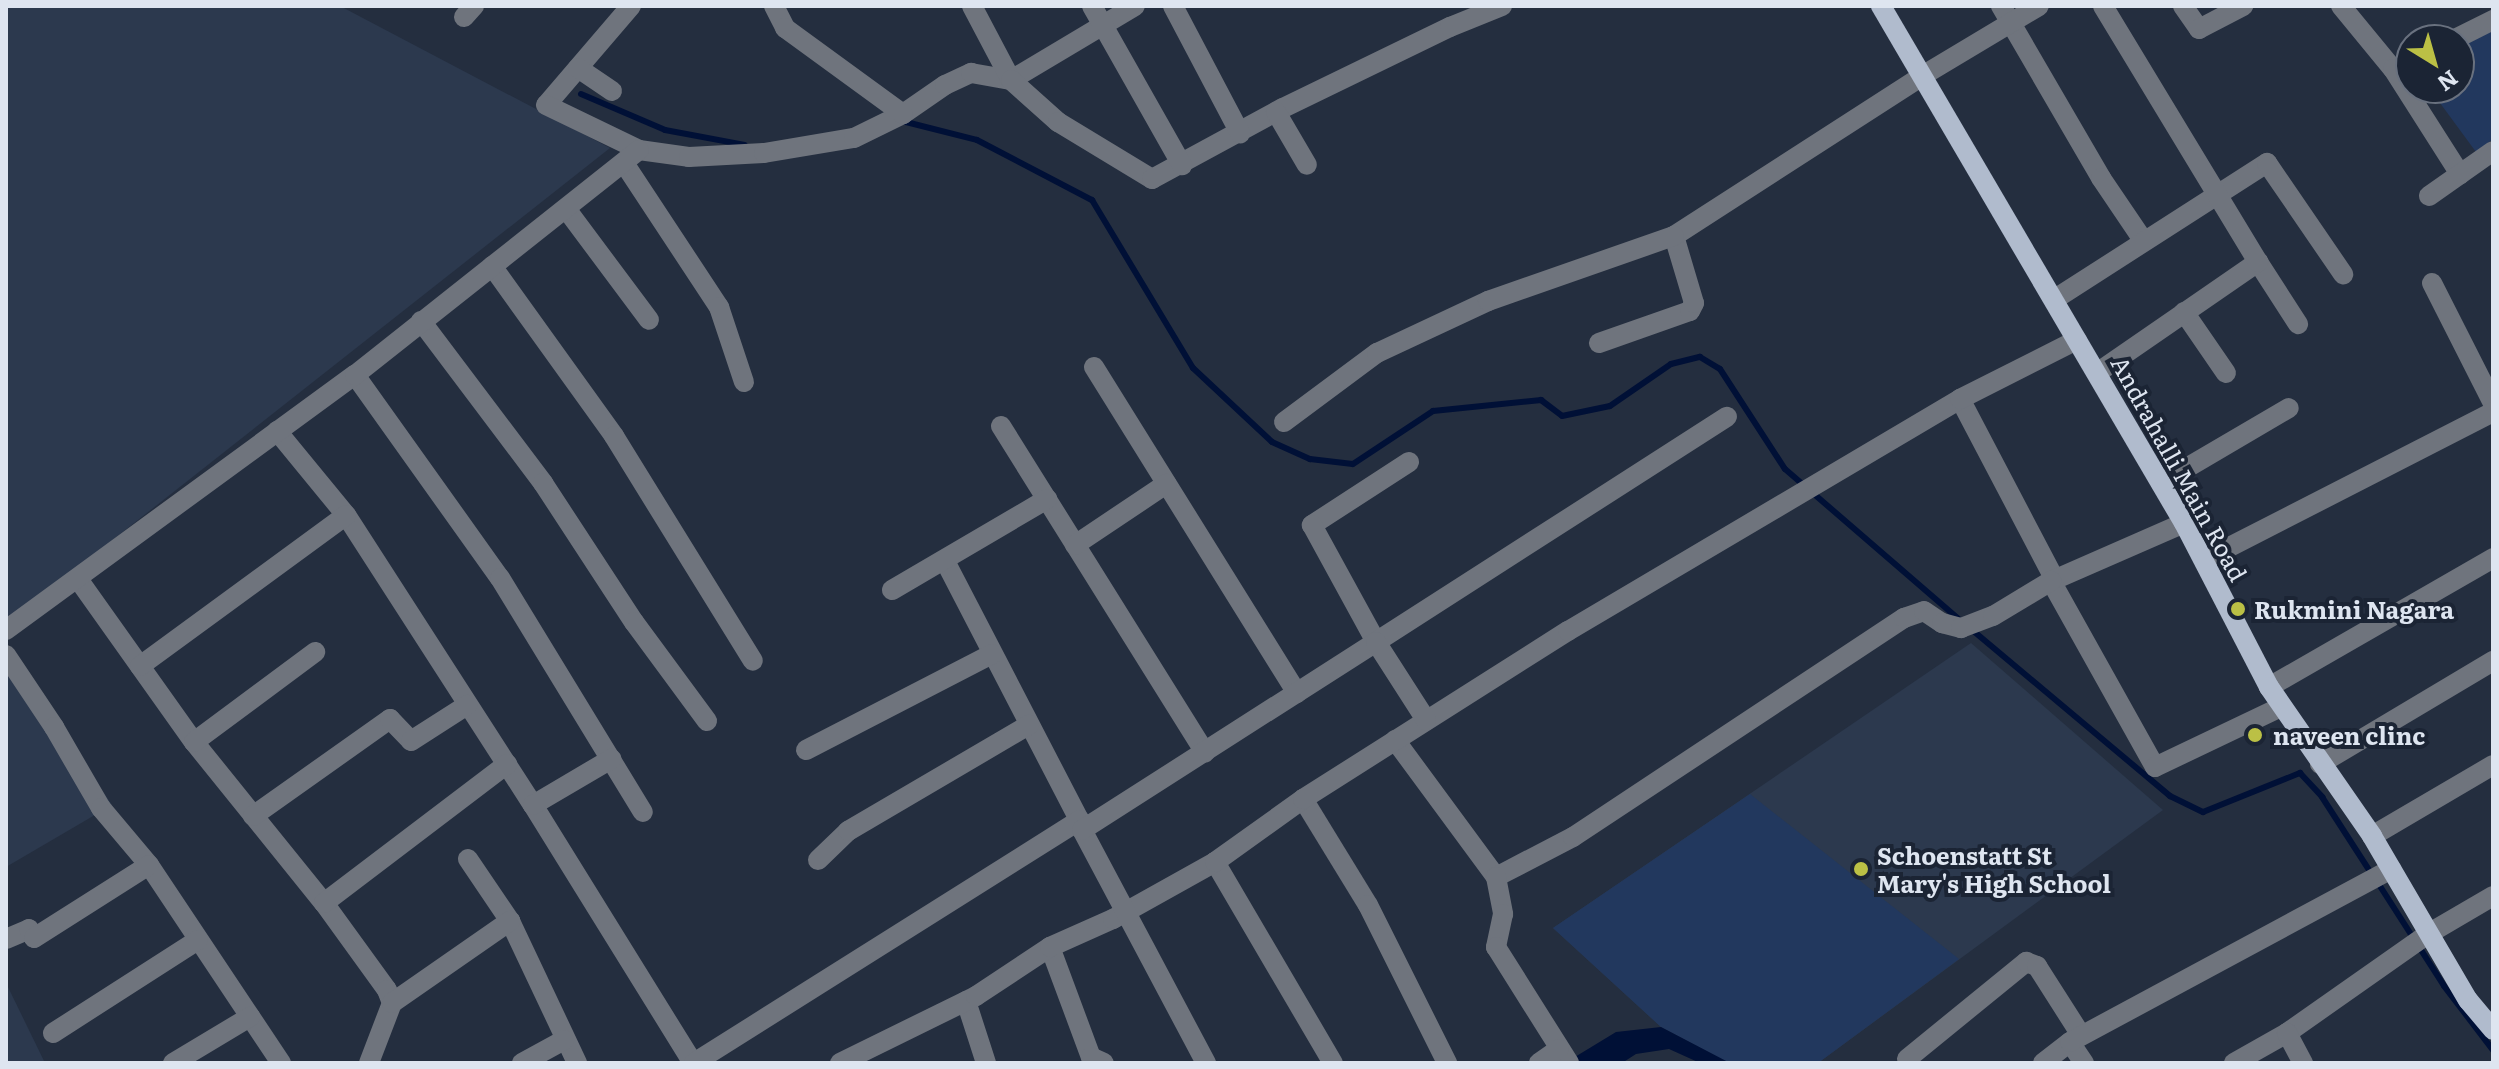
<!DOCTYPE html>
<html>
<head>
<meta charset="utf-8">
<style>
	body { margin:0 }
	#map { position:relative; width:2499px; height:1069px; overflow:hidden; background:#242e3f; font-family:Literata,serif }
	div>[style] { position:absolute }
	.built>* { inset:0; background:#2c394e }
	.green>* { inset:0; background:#22385e }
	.water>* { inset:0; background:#001036 }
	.stream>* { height:6px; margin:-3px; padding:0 3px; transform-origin:3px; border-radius:3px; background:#001036 }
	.minor>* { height:20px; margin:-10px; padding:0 10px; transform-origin:10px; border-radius:10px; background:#6f747d }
	.major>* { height:20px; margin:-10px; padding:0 10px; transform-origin:10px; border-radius:10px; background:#b0bbcd }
	.dots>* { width:22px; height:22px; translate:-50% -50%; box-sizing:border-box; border:4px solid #1b2434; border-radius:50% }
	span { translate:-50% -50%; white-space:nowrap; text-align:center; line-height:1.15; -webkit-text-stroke:8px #1b2434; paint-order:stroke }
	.street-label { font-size:24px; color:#dee5f0 }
	.poi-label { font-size:24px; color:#dee5f0; font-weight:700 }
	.left { translate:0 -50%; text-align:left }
	.frame { position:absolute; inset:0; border:8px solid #dee5f0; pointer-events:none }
	.north { position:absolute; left:2395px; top:24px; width:80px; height:80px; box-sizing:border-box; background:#1b2434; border:2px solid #69717f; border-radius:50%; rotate:143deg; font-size:22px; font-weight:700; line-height:32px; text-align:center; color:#dee5f0 }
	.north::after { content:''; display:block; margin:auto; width:28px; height:36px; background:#bbc045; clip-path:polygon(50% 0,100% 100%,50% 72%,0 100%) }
</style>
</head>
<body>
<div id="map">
	<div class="built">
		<div style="clip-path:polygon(6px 6px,340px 6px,610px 148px,6px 624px)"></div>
		<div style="clip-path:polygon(1971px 643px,2163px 810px,1818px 1063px,1731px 1063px,1661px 1027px,1553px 928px)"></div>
		<div style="clip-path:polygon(6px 648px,112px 805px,6px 867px)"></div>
		<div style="clip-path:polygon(6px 983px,45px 1063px,6px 1063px)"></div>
	</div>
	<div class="green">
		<div style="clip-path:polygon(2493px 28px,2493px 139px,2476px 152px,2429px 88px,2459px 88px,2459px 45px)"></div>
		<div style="clip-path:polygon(1750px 794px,1959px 959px,1818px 1063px,1726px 1062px,1661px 1027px,1553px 928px)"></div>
	</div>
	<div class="water">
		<div style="clip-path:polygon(1661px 1027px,1730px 1063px,1700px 1063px,1669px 1049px,1636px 1054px,1622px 1063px,1565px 1063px,1616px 1032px)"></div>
	</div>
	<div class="stream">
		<div style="left:581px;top:94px;width:91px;rotate:23.2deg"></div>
		<div style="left:665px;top:130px;width:81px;rotate:10.6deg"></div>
		<div style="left:902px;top:121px;width:77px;rotate:14.2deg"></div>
		<div style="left:977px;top:140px;width:130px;rotate:27.6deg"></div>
		<div style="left:1092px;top:200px;width:196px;rotate:59deg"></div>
		<div style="left:1193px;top:368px;width:108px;rotate:43.1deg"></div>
		<div style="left:1272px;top:442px;width:42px;rotate:24.1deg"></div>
		<div style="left:1310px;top:459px;width:43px;rotate:6.6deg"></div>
		<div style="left:1353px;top:464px;width:96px;rotate:-33.5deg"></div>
		<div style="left:1433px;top:411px;width:109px;rotate:-5.8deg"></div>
		<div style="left:1541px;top:400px;width:26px;rotate:37deg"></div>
		<div style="left:1562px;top:416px;width:49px;rotate:-11.8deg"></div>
		<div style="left:1610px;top:406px;width:74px;rotate:-34.5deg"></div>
		<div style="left:1671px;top:364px;width:30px;rotate:-14deg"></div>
		<div style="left:1700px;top:357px;width:23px;rotate:31deg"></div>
		<div style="left:1720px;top:369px;width:119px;rotate:57deg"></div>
		<div style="left:1785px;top:469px;width:234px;rotate:40.8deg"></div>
		<div style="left:1971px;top:629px;width:260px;rotate:40deg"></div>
		<div style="left:2170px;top:796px;width:37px;rotate:26deg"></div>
		<div style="left:2203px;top:812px;width:105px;rotate:-21.9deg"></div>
		<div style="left:2300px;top:773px;width:33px;rotate:47deg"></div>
		<div style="left:2322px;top:797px;width:90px;rotate:57.2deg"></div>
		<div style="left:2378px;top:883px;width:122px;rotate:57.3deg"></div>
		<div style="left:2444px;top:986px;width:81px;rotate:52.6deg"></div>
	</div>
	<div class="minor">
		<div style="left:631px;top:6px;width:130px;rotate:130.6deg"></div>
		<div style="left:546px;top:105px;width:103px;rotate:25.8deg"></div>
		<div style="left:639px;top:150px;width:50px;rotate:8deg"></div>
		<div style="left:689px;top:157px;width:75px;rotate:-3.1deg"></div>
		<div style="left:764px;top:153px;width:91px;rotate:-9.5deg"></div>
		<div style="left:854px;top:138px;width:55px;rotate:-26.1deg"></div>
		<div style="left:903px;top:114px;width:51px;rotate:-34.6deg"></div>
		<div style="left:945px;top:85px;width:29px;rotate:-25deg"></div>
		<div style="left:971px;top:73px;width:41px;rotate:9.9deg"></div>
		<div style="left:1011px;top:80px;width:144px;rotate:-30.8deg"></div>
		<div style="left:774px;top:6px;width:25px;rotate:63deg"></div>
		<div style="left:785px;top:28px;width:146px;rotate:36.1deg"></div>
		<div style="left:972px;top:6px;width:84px;rotate:62.2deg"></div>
		<div style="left:1011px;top:80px;width:63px;rotate:41.8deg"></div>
		<div style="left:1058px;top:122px;width:110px;rotate:31.2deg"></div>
		<div style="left:1152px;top:179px;width:149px;rotate:-28.5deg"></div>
		<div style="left:1283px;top:108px;width:186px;rotate:-25.9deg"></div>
		<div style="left:1450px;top:27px;width:56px;rotate:-22deg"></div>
		<div style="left:1092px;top:6px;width:183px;rotate:60.5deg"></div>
		<div style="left:1173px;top:6px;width:144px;rotate:62.2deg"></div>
		<div style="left:2001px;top:6px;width:199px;rotate:59.8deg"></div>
		<div style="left:2101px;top:178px;width:75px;rotate:55.9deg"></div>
		<div style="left:2183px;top:6px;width:28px;rotate:55deg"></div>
		<div style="left:2199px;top:29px;width:50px;rotate:-27.6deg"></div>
		<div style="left:2341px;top:6px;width:82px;rotate:50.5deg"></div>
		<div style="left:2393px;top:69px;width:125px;rotate:57.5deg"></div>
		<div style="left:464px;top:17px;width:15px;rotate:-48deg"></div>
		<div style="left:2453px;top:40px;width:45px;rotate:-26.6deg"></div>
		<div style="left:578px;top:68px;width:41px;rotate:34.1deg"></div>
		<div style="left:1276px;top:112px;width:61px;rotate:59.7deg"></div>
		<div style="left:624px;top:163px;width:173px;rotate:56.6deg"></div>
		<div style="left:719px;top:307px;width:79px;rotate:71.6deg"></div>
		<div style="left:2429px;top:196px;width:78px;rotate:-35.1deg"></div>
		<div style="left:567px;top:210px;width:137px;rotate:53.3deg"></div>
		<div style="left:2258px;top:262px;width:74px;rotate:57.2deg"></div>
		<div style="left:492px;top:266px;width:209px;rotate:54.3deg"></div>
		<div style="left:614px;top:436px;width:264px;rotate:58.3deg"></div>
		<div style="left:2432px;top:283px;width:135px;rotate:63.1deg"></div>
		<div style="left:2055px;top:299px;width:252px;rotate:-32.7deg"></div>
		<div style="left:2267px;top:163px;width:135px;rotate:55.6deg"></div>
		<div style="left:2184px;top:312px;width:74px;rotate:55.5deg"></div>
		<div style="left:421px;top:321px;width:203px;rotate:53deg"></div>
		<div style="left:543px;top:483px;width:166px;rotate:56.8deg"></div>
		<div style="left:634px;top:622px;width:123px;rotate:53.6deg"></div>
		<div style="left:1599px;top:343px;width:96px;rotate:-19.4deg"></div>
		<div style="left:1690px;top:311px;width:9px;rotate:-63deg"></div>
		<div style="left:1694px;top:303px;width:70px;rotate:-106.6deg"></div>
		<div style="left:1674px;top:236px;width:295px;rotate:-32.8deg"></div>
		<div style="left:1922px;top:76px;width:136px;rotate:-30.9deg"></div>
		<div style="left:1094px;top:367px;width:384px;rotate:58.1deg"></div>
		<div style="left:2097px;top:373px;width:196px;rotate:-34.6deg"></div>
		<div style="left:2258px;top:262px;width:299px;rotate:-121.2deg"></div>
		<div style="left:355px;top:375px;width:249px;rotate:54.5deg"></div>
		<div style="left:500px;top:578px;width:274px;rotate:58.6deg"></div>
		<div style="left:1960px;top:399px;width:204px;rotate:62.3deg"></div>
		<div style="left:1284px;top:422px;width:116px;rotate:-36.6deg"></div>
		<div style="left:1377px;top:353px;width:123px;rotate:-25.1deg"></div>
		<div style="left:1488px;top:301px;width:197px;rotate:-19.3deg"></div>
		<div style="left:1001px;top:426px;width:385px;rotate:58deg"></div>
		<div style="left:277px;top:431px;width:109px;rotate:50.6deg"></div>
		<div style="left:346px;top:515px;width:345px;rotate:57.2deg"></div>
		<div style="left:533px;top:805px;width:304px;rotate:58.2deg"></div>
		<div style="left:1409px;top:462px;width:116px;rotate:147deg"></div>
		<div style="left:1312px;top:525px;width:133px;rotate:61.3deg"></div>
		<div style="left:1376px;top:642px;width:417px;rotate:-32.7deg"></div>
		<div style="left:2161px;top:483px;width:148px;rotate:-30.4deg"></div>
		<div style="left:2184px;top:523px;width:145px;rotate:156.4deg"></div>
		<div style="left:2051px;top:581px;width:213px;rotate:60.8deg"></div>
		<div style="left:2155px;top:767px;width:140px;rotate:-25.5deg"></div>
		<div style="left:1075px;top:545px;width:110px;rotate:-33.8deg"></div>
		<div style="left:2204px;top:560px;width:325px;rotate:-27.1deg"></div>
		<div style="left:945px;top:561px;width:302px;rotate:62.6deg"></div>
		<div style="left:78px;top:579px;width:200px;rotate:54.6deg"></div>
		<div style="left:194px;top:742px;width:207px;rotate:51.1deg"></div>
		<div style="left:324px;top:903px;width:107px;rotate:54.1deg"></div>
		<div style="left:387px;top:990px;width:14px;rotate:69deg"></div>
		<div style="left:392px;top:1003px;width:64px;rotate:111deg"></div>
		<div style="left:892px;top:590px;width:180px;rotate:-30.4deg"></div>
		<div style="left:6px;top:630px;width:432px;rotate:-36.2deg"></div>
		<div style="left:355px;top:375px;width:362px;rotate:-38.4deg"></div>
		<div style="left:6px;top:655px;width:87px;rotate:56.3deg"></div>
		<div style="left:54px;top:727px;width:94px;rotate:59.9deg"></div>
		<div style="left:101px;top:808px;width:75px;rotate:49.9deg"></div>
		<div style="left:149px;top:865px;width:238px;rotate:56.3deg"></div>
		<div style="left:140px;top:666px;width:255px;rotate:-36.2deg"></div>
		<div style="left:2269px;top:687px;width:258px;rotate:-29.9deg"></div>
		<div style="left:1395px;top:740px;width:170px;rotate:53.6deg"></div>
		<div style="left:1496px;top:877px;width:87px;rotate:-27.5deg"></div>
		<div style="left:1573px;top:837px;width:397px;rotate:-33.5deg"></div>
		<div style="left:1904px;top:618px;width:21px;rotate:-19deg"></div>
		<div style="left:1924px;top:611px;width:22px;rotate:34deg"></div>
		<div style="left:1942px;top:623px;width:20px;rotate:15deg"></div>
		<div style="left:1961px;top:628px;width:34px;rotate:-21deg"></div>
		<div style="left:1993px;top:616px;width:68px;rotate:-31.1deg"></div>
		<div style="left:194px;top:742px;width:151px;rotate:-36.6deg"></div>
		<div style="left:806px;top:750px;width:209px;rotate:-27.3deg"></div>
		<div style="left:2320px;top:764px;width:201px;rotate:-30.8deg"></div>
		<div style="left:1303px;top:799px;width:124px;rotate:58.5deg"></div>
		<div style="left:1368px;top:905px;width:177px;rotate:63.4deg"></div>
		<div style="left:533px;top:805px;width:91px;rotate:-30.5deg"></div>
		<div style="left:253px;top:816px;width:168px;rotate:-35.3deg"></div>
		<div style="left:390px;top:719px;width:30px;rotate:46deg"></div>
		<div style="left:411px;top:741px;width:67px;rotate:-32.7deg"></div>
		<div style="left:2372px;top:836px;width:140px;rotate:-30.4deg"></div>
		<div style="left:468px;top:859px;width:75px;rotate:55.9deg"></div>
		<div style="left:510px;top:921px;width:157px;rotate:64.7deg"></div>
		<div style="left:818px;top:860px;width:42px;rotate:-44deg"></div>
		<div style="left:848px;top:831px;width:210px;rotate:-30.4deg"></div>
		<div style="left:1215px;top:862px;width:233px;rotate:59.6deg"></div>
		<div style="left:1496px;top:877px;width:38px;rotate:79deg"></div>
		<div style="left:1503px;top:914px;width:34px;rotate:102deg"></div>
		<div style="left:1496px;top:947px;width:137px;rotate:57.8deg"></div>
		<div style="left:324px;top:903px;width:230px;rotate:-37.2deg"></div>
		<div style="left:6px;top:939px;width:25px;rotate:-23deg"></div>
		<div style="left:29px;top:929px;width:10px;rotate:61deg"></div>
		<div style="left:34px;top:938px;width:136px;rotate:-32.4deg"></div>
		<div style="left:1050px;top:947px;width:117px;rotate:69.6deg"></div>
		<div style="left:1091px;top:1057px;width:14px;rotate:25deg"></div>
		<div style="left:966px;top:1001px;width:65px;rotate:72.1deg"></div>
		<div style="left:392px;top:1003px;width:144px;rotate:-34.8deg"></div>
		<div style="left:53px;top:1033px;width:172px;rotate:-32.7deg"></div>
		<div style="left:2287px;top:1033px;width:172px;rotate:-35.1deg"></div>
		<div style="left:2428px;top:934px;width:75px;rotate:-30.3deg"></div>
		<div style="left:1907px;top:1059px;width:154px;rotate:-39.2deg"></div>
		<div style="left:2026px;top:962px;width:12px;rotate:20deg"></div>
		<div style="left:2037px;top:966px;width:82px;rotate:57.5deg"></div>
		<div style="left:173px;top:1063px;width:90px;rotate:-30.9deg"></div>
		<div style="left:522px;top:1063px;width:48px;rotate:-28.7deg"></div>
		<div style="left:694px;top:1063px;width:456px;rotate:-32.2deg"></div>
		<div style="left:840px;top:1063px;width:152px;rotate:-26.2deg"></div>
		<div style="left:976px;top:996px;width:89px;rotate:-33.5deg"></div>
		<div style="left:1050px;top:947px;width:69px;rotate:-24deg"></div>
		<div style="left:1113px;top:919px;width:117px;rotate:-29.2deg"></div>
		<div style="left:1215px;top:862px;width:108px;rotate:-35.6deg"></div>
		<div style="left:1303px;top:799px;width:314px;rotate:-32.4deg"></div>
		<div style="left:1568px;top:631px;width:456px;rotate:-30.6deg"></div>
		<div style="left:1960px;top:399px;width:131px;rotate:-26.8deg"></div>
		<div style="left:1206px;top:1063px;width:264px;rotate:-118deg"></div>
		<div style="left:1082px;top:830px;width:349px;rotate:-32.6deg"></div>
		<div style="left:1376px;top:642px;width:93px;rotate:57.3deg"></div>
		<div style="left:1539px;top:1063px;width:24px;rotate:-35deg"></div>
		<div style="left:2043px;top:1063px;width:34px;rotate:-38deg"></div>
		<div style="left:2084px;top:1063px;width:25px;rotate:-124deg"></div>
		<div style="left:2070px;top:1042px;width:365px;rotate:-28.3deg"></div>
		<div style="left:2234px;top:1063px;width:61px;rotate:-29.5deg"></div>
		<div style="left:2287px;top:1033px;width:34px;rotate:62deg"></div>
	</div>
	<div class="major">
		<div style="left:1881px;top:6px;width:599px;rotate:59.63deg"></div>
		<div style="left:2184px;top:523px;width:185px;rotate:62.6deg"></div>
		<div style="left:2269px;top:687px;width:181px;rotate:55.3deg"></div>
		<div style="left:2372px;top:836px;width:190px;rotate:59.7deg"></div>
		<div style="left:2468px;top:1000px;width:39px;rotate:50deg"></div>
	</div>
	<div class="dots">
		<div style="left:2238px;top:609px;background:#bbc045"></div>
		<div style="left:2255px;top:735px;background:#bbc045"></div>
		<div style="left:1861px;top:869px;background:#bbc045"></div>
	</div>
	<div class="street-label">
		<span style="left:2180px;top:468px;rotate:61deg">Andrahalli Main Road</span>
	</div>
	<div class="poi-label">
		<span class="left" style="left:2254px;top:609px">Rukmini Nagara</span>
		<span class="left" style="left:2273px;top:735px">naveen clinc</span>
		<span class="left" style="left:1877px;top:869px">Schoenstatt St<br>Mary's High School</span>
	</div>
	<div class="frame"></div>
	<div class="north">N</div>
</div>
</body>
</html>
